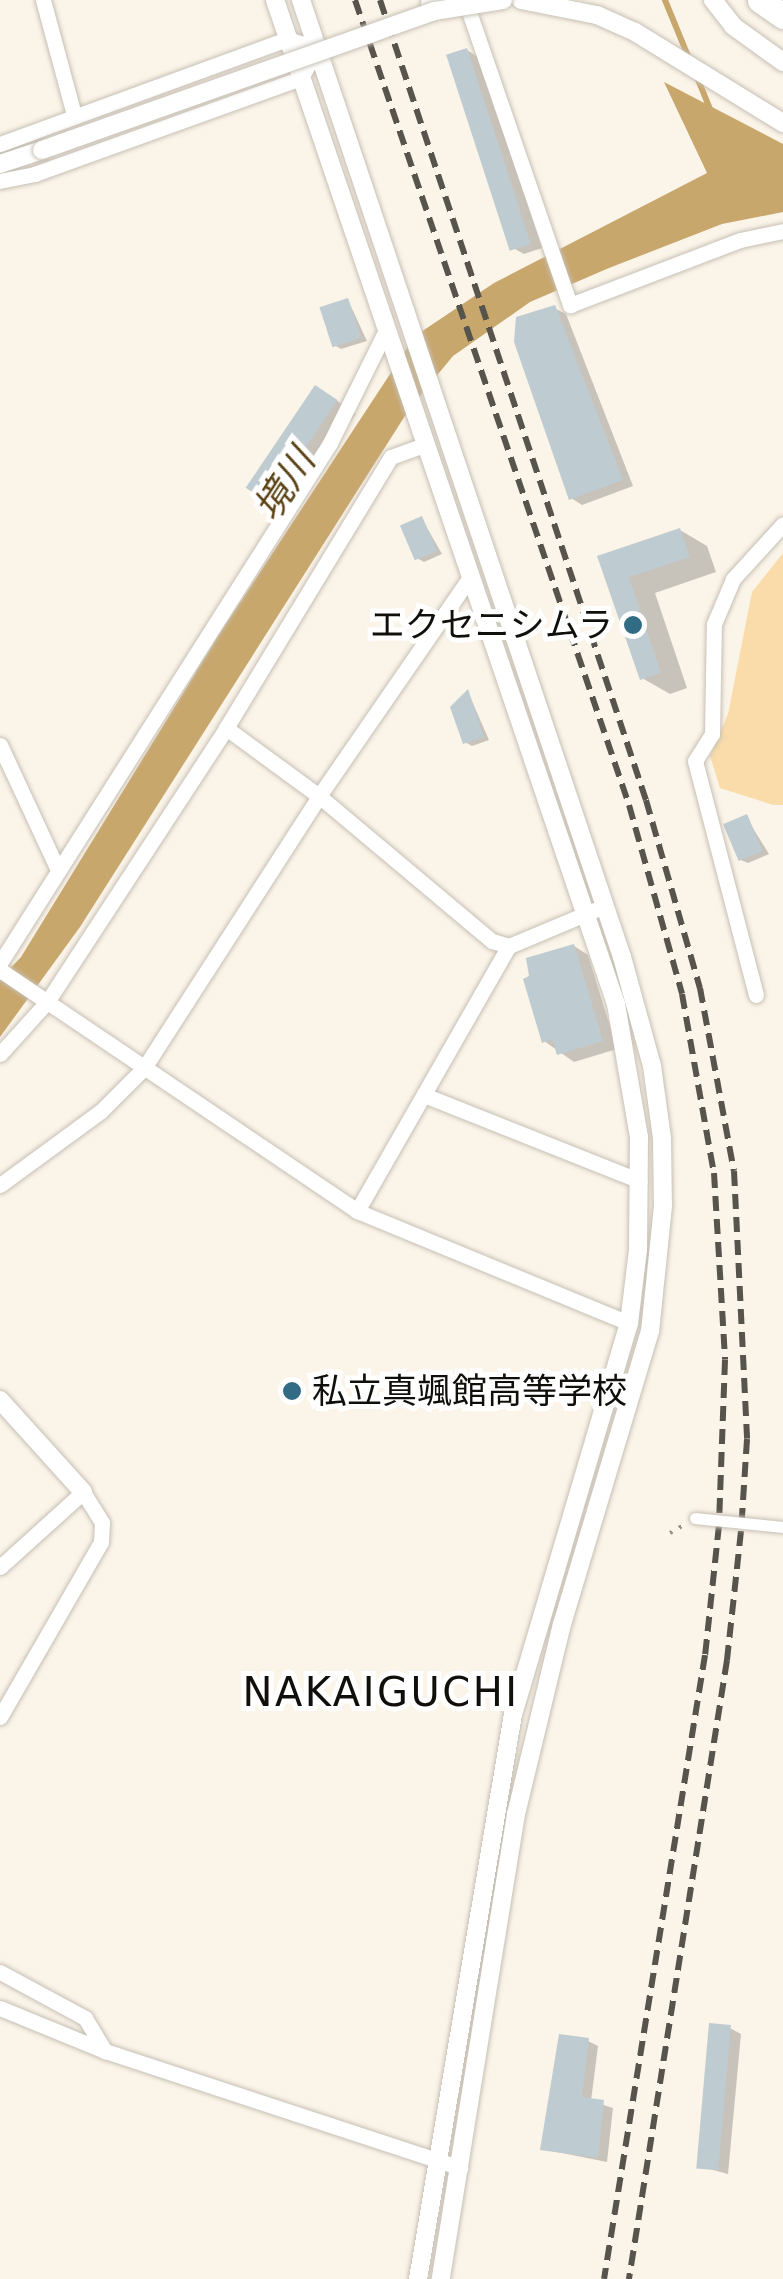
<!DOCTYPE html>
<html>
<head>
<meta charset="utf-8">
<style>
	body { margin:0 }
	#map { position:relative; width:783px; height:2279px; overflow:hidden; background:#fbf4e9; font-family:"DejaVu Sans","Noto Sans JP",sans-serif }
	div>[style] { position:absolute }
	.green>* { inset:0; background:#f9dcaa }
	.water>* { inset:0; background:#c8a76d }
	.shadow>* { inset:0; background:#0003; transform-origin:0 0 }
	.stream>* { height:6px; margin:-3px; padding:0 3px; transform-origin:3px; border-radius:3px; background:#c8a76d }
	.building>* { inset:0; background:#becbd1; transform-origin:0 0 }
	.path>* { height:4px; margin-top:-2px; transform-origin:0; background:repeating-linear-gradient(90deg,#959088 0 2.5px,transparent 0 10.5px) }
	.roads { filter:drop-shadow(0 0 2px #c6bfb4) drop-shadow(0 0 2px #c6bfb4) }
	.minor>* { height:15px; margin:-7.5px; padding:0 7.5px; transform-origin:7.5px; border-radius:7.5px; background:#fff }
	.tertiary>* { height:18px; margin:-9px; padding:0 9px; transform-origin:9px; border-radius:9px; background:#fff }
	.trunk>* { height:25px; margin:-12.5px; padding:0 12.5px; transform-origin:12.5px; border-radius:12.5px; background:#fff }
	.rail>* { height:6px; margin-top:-3px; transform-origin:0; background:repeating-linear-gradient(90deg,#57544e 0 15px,transparent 0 23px) }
	.bridges { filter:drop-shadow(0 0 2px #c6bfb4) drop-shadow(0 0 2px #c6bfb4) }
	.pedestrian-bridge>* { height:11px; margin:-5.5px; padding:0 5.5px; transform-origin:5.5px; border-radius:5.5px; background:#fff }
	.tertiary-bridge>* { height:18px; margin:-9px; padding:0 9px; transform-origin:9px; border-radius:9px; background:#fff }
	.dots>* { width:28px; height:28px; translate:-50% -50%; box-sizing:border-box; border:5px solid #fff; border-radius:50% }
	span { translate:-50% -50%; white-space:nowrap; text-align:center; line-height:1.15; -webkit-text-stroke:10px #fff; paint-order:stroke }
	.poi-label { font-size:35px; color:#110f0b }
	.right { translate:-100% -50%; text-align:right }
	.left { translate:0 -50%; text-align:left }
	.water-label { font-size:38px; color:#5b4316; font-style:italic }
	.quarter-label { font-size:40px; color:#110f0b; letter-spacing:2.5px }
</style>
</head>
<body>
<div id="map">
	<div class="green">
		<div style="clip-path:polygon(783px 553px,783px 805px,773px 805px,720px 788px,710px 756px,728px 714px,752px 592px)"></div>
	</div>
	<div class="water">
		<div style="clip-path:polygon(664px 82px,783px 144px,783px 212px,722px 224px,609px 268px,530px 302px,453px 356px,410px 408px,80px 927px,0 1037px,0 979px,21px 957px,220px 633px,415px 336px,494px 283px,707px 173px)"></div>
	</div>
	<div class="shadow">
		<div style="clip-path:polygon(467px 50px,478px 57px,542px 248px,524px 254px,513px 248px)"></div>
		<div style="clip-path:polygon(348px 300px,367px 341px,341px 349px,334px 345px)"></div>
		<div style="clip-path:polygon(554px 308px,566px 314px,633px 486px,582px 505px,571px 498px)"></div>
		<div style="left:336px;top:400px;width:24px;height:121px;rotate:35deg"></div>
		<div style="clip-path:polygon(422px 519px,442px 554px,424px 562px,417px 558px)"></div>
		<div style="clip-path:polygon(680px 530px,707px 546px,716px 572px,655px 593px,687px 688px,670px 694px,642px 678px,600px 557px)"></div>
		<div style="clip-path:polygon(468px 692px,489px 740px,472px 746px,465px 742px)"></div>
		<div style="clip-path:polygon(746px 817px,769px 854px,748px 863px,741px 860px)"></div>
		<div style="clip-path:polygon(574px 946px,588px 955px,617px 1049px,574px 1062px,544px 1041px)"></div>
		<div style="clip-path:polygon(730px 2028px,741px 2034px,728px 2174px,698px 2166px)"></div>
		<div style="clip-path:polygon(588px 2041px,598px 2046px,591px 2101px,613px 2108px,607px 2162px,542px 2149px)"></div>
	</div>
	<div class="stream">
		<div style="left:665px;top:0;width:66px;rotate:67.7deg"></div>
		<div style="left:697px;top:77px;width:38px;rotate:68deg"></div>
	</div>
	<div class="building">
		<div style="left:467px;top:48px;width:206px;height:22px;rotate:72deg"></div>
		<div style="left:348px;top:298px;width:42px;height:30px;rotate:72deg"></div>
		<div style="clip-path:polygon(555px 305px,623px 480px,569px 500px,514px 342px,516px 317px)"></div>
		<div style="left:315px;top:385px;width:27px;height:124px;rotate:34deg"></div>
		<div style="left:422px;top:516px;width:38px;height:24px;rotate:67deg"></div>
		<div style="clip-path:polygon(680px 528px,690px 557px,629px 577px,661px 673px,640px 680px,597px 556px)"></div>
		<div style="clip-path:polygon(468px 689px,484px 737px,463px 744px,450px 707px)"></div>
		<div style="left:747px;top:814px;width:40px;height:26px;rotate:67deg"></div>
		<div style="clip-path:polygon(574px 944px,603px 1041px,557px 1055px,552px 1039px,542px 1043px,523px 979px,529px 976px,526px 958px)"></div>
		<div style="left:709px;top:2023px;width:22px;height:146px;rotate:5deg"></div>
		<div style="clip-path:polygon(559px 2034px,589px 2038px,582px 2097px,604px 2100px,598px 2158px,540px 2150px)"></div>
	</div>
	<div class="path">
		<div style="left:670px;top:1533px;width:14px;rotate:-30deg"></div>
	</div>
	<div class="roads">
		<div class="minor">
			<div style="left:43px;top:0;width:119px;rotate:74.9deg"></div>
			<div style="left:465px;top:0;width:323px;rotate:71deg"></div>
			<div style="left:570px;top:305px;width:182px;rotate:-20.9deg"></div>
			<div style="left:740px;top:240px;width:44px;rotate:-11.8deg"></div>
			<div style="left:428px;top:3px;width:10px;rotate:-17deg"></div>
			<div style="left:0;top:144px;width:306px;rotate:-20.1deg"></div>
			<div style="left:287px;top:39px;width:31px;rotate:17deg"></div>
			<div style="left:317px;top:48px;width:34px;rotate:118deg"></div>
			<div style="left:301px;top:78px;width:283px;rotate:160.2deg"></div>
			<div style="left:35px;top:174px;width:36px;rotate:169deg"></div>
			<div style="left:226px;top:728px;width:115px;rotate:36.2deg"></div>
			<div style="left:319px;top:796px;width:226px;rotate:40deg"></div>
			<div style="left:492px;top:941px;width:18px;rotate:16deg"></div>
			<div style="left:509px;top:946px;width:103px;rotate:-22.8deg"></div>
			<div style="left:0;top:745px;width:136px;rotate:65.1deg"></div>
			<div style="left:0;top:963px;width:616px;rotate:-57.6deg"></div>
			<div style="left:330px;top:443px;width:126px;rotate:-63.6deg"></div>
			<div style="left:0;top:970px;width:431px;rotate:34deg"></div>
			<div style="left:357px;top:1211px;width:294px;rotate:22.4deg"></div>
			<div style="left:756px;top:995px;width:242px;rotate:-104.6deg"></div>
			<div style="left:695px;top:761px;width:32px;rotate:-58deg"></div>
			<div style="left:712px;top:734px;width:110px;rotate:-89deg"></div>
			<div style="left:714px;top:624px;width:49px;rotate:-67.1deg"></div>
			<div style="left:733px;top:579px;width:74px;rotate:-47.7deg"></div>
			<div style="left:0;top:1054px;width:70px;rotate:-47.9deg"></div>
			<div style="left:47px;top:1002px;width:327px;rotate:-56.8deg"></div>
			<div style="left:226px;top:728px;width:317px;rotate:-58.7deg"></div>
			<div style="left:391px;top:457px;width:37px;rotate:-20deg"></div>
			<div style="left:424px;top:1095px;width:232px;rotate:21.7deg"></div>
			<div style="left:0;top:1185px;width:125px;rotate:-36.2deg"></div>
			<div style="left:101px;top:1111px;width:61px;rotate:-45deg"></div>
			<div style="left:144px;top:1068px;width:323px;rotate:-57.2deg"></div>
			<div style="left:319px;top:796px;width:267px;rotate:-55.4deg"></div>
			<div style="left:357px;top:1211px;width:305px;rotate:-60.2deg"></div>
			<div style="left:0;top:1567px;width:112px;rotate:-42.1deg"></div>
			<div style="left:83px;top:1492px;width:36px;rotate:58deg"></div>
			<div style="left:102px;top:1523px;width:19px;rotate:93deg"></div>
			<div style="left:101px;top:1542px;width:202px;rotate:120deg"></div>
			<div style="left:0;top:1972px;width:97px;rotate:28.4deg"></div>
			<div style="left:85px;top:2018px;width:39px;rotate:59deg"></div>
			<div style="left:0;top:2008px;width:113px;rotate:22.3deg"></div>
			<div style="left:105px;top:2051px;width:374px;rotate:18.2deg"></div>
		</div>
		<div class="tertiary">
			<div style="left:275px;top:0;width:1060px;rotate:71.24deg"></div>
			<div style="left:616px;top:1004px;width:135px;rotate:80.2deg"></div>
			<div style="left:639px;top:1137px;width:113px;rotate:90.5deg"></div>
			<div style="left:638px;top:1250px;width:74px;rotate:97deg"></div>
			<div style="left:629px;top:1323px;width:408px;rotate:106.5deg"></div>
			<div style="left:513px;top:1714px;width:573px;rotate:99.54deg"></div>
			<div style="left:301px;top:0;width:1009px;rotate:71.46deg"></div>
			<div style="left:622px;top:957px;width:113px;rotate:74.6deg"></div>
			<div style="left:652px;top:1066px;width:73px;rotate:82.1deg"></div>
			<div style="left:662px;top:1138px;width:68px;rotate:89.2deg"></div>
			<div style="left:663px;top:1206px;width:126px;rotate:95.9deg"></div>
			<div style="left:650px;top:1331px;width:306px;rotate:106.7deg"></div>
			<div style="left:562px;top:1624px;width:195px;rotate:103.6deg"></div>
			<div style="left:516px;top:1814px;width:471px;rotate:99.2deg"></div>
			<div style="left:521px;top:0;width:77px;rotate:11.2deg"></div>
			<div style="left:597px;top:15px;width:42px;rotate:24.1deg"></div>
			<div style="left:635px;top:32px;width:174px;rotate:31.6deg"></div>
			<div style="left:713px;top:0;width:33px;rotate:52deg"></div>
			<div style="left:733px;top:26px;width:62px;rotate:35.8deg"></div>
			<div style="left:0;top:164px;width:44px;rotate:-18.4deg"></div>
			<div style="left:0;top:1400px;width:124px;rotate:47.9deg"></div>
		</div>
		<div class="trunk">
			<div style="left:760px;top:0;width:28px;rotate:35deg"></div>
		</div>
	</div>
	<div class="rail">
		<div style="left:355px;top:0;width:850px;rotate:71.2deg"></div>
		<div style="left:629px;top:805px;width:196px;rotate:74.3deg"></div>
		<div style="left:682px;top:994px;width:182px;rotate:79.9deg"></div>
		<div style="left:714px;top:1173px;width:187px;rotate:86.6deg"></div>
		<div style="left:725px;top:1360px;width:165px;rotate:92.1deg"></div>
		<div style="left:719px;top:1525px;width:131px;rotate:96.1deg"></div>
		<div style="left:705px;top:1655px;width:632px;rotate:99.19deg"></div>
		<div style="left:380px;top:0;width:843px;rotate:71.61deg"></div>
		<div style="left:646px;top:800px;width:196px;rotate:74deg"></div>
		<div style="left:700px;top:988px;width:186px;rotate:79.5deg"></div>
		<div style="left:734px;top:1171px;width:268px;rotate:87.2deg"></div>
		<div style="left:747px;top:1439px;width:92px;rotate:93.7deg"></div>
		<div style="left:741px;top:1531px;width:130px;rotate:96.2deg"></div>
		<div style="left:727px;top:1660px;width:627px;rotate:99deg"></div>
	</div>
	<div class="bridges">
		<div class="pedestrian-bridge">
			<div style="left:695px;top:1518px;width:88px;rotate:5.8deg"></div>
		</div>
		<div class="tertiary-bridge">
			<div style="left:42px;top:150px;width:417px;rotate:-19.5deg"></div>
			<div style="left:435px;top:11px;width:69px;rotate:-9.2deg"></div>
		</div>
	</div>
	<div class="dots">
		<div style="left:633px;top:625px;background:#316c84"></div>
		<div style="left:292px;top:1391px;background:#316c84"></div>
	</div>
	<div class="poi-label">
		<span class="right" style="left:613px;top:625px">エクセニシムラ</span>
		<span class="left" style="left:312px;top:1391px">私立真颯館高等学校</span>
	</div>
	<div class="water-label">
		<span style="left:285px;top:485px;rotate:-57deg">境川</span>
	</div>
	<div class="quarter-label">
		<span style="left:381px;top:1692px">NAKAIGUCHI</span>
	</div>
</div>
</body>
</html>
